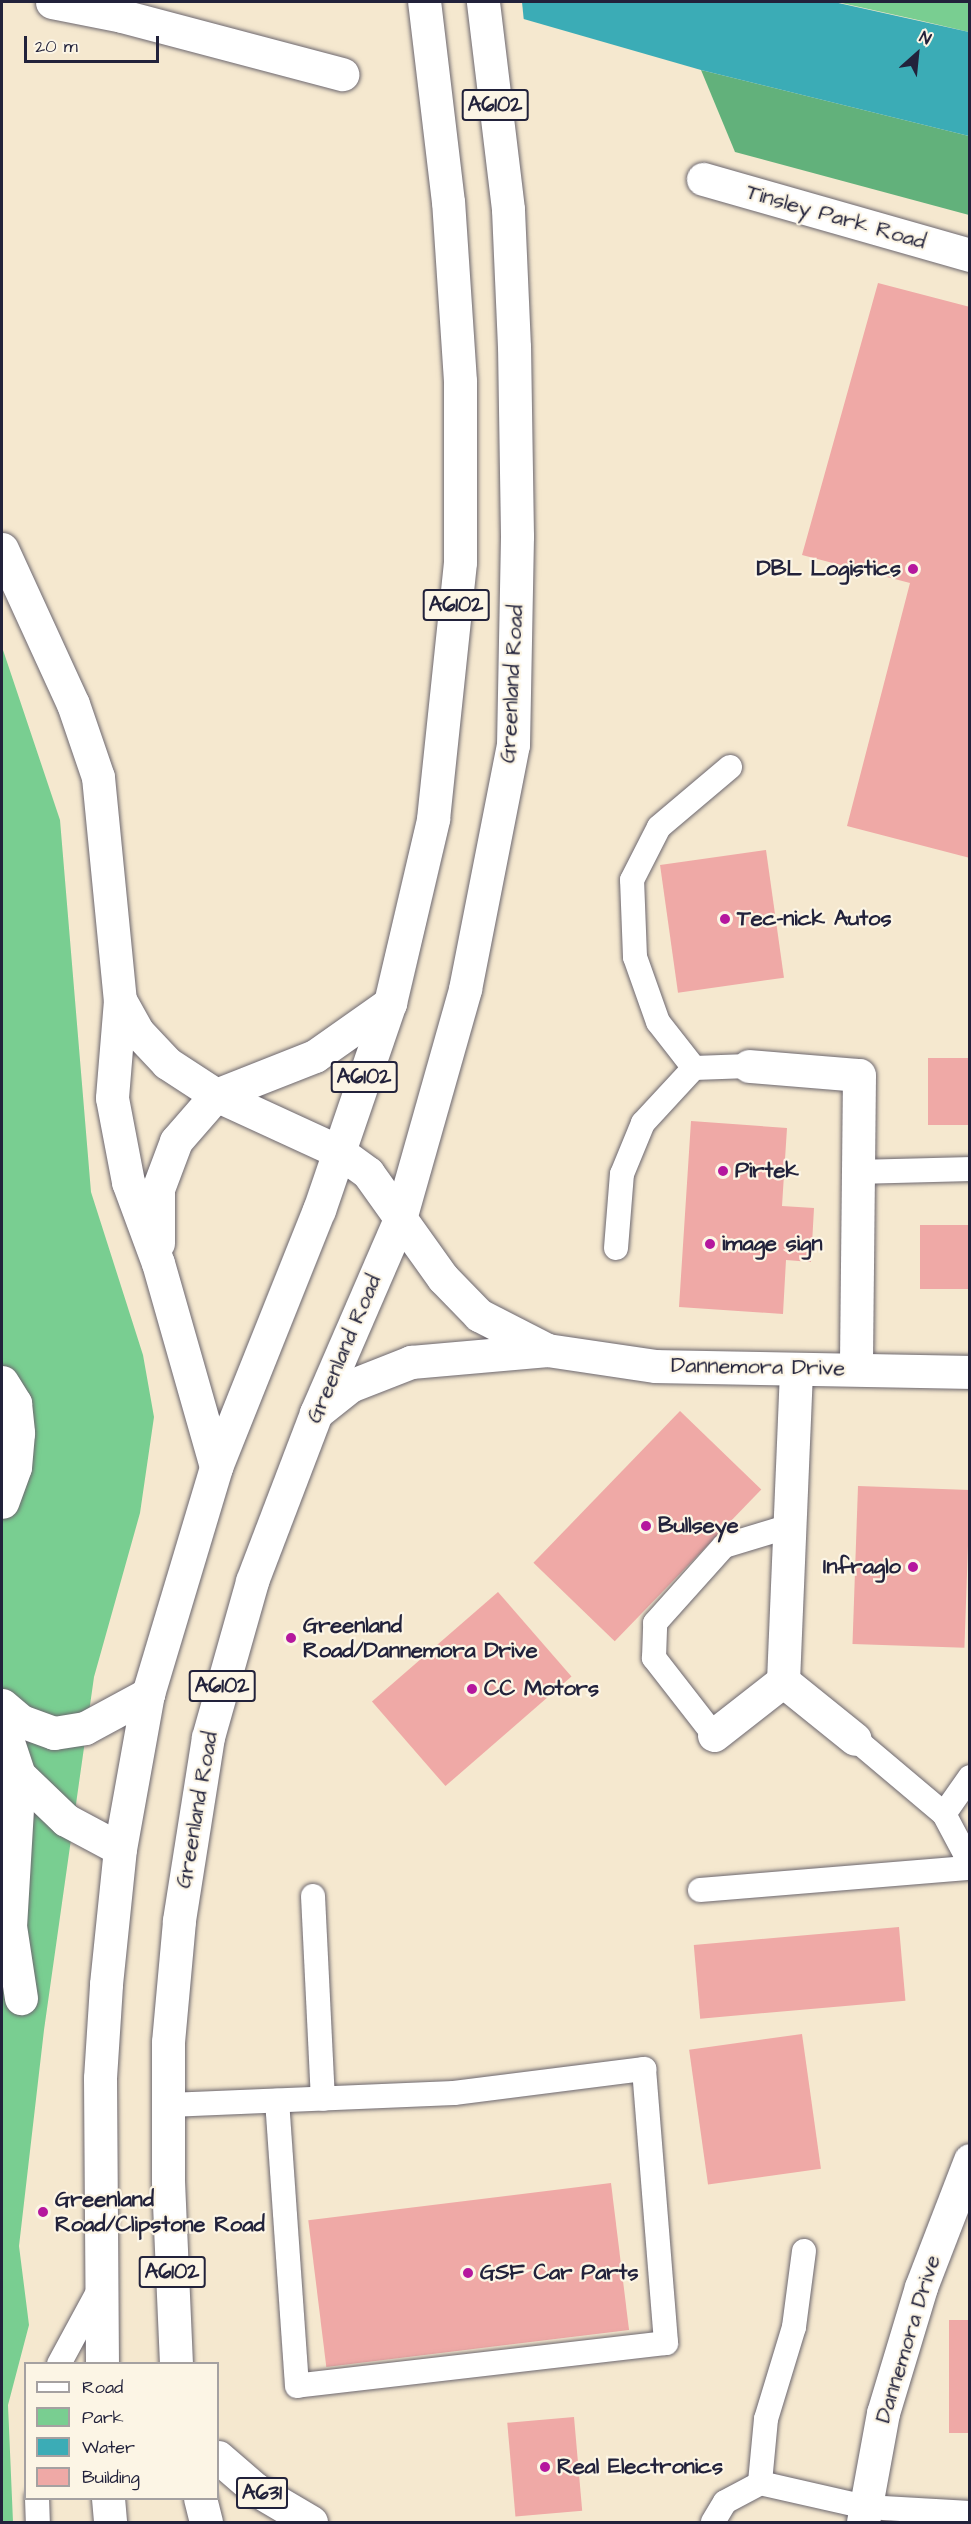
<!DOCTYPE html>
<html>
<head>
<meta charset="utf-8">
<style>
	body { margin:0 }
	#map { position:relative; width:971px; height:2524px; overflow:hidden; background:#f5e8cf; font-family:"Architects Daughter",sans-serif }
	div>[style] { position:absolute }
	.green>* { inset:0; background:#79ce91 }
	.forest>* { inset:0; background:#62b17b }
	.water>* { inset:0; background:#3bacb6 }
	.pier>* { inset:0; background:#f5e8cf }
	.building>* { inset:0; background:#efa9a6; transform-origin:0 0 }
	.roads { filter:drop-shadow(0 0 2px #6c676f) drop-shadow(0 0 2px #6c676f) }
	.service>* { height:24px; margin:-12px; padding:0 12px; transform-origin:12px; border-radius:12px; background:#fff }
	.minor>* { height:33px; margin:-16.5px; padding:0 16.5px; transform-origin:16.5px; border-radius:16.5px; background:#fff }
	.primary>* { height:33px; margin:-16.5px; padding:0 16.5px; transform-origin:16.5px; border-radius:16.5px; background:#fff }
	.trunk>* { height:33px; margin:-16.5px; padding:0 16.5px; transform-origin:16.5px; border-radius:16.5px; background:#fff }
	.dots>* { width:16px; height:16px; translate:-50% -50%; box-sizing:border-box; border:3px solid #fcf5e5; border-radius:50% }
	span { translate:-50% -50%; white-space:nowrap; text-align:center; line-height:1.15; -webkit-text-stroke:4.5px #fcf5e5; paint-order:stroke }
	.shield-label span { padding:2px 4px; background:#fcf5e5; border:2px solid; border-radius:4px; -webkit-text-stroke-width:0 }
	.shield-label { font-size:21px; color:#22223b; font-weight:700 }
	.street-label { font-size:22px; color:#22223b }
	.poi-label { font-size:22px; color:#22223b; font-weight:700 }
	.right { translate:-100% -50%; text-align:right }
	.left { translate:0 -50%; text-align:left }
	.frame { position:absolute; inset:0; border:3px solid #22223b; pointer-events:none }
	.legend { position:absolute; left:24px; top:2362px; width:195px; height:138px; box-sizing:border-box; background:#fcf5e5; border:2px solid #a5a1a1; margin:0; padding:8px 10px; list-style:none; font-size:18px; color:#22223b }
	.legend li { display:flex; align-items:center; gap:12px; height:30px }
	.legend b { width:30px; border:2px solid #a5a1a1 }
	.north { position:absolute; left:887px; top:24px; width:60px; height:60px; -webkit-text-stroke:4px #fcf5e5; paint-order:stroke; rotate:27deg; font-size:16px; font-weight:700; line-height:24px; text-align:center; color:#22223b }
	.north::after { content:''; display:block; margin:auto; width:21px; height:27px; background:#22223b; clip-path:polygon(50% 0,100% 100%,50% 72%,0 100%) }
	.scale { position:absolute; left:24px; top:36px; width:135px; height:27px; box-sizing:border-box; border:3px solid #22223b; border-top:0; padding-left:8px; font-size:18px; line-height:21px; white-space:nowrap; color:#22223b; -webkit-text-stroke:4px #fcf5e5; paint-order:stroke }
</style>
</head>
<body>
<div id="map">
	<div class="green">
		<div style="clip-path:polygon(837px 2px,969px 2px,969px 32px,918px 20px)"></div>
		<div style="clip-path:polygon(2px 647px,60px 820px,91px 1192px,143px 1355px,154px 1417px,140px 1513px,94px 1677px,44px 2030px,19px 2246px,29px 2325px,8px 2405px,13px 2522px,2px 2522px)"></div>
	</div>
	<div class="forest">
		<div style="clip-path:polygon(701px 70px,969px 136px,969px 215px,735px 152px)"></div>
	</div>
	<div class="water">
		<div style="clip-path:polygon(464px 2px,834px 2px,969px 32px,969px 136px,701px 70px)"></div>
	</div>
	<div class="pier">
		<div style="clip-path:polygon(461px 2px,522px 2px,524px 22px,463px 4px)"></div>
	</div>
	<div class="building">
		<div style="clip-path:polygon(878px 283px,970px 307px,970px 858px,847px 826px,910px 583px,802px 555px)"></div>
		<div style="left:766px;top:850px;width:129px;height:107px;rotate:82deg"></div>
		<div style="left:970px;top:1058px;width:67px;height:42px;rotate:90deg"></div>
		<div style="clip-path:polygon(691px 1121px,787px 1128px,782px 1206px,814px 1208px,811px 1262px,786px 1260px,783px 1314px,679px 1307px)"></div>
		<div style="left:920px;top:1225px;width:50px;height:64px"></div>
		<div style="left:680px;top:1411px;width:113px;height:211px;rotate:44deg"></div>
		<div style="left:858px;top:1486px;width:112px;height:158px;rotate:2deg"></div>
		<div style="left:498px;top:1592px;width:112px;height:167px;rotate:49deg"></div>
		<div style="left:899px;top:1927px;width:74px;height:206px;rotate:85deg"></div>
		<div style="left:802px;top:2034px;width:136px;height:114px;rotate:82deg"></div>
		<div style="left:611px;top:2183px;width:148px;height:305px;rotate:83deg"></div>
		<div style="left:949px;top:2320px;width:21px;height:113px"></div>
		<div style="left:574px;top:2417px;width:94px;height:67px;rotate:85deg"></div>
	</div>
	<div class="roads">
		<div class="service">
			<div style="left:694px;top:1068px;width:58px;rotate:-128deg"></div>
			<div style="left:658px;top:1022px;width:69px;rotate:-109.5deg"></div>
			<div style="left:635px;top:957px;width:77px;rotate:-92.2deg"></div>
			<div style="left:632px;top:880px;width:59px;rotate:-63deg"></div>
			<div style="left:659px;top:827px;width:93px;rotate:-40.2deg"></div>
			<div style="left:858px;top:1172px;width:112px;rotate:-1.5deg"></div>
			<div style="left:616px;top:1248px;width:74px;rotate:-85.4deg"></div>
			<div style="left:622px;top:1174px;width:55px;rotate:-67.6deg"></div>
			<div style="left:643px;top:1123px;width:75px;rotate:-47.2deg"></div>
			<div style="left:694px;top:1068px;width:55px;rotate:-2.1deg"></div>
			<div style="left:714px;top:1735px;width:98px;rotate:-127.9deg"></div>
			<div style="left:654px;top:1658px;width:35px;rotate:-88deg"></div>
			<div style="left:655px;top:1623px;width:103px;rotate:-48.1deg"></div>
			<div style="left:724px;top:1546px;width:69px;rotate:-16.9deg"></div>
			<div style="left:855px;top:1739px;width:116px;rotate:40.1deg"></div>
			<div style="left:944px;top:1814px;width:55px;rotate:62deg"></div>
			<div style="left:944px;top:1814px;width:45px;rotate:-54.9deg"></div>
			<div style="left:700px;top:1890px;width:271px;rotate:-4.7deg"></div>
			<div style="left:313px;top:1896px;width:203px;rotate:87.2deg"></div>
			<div style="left:169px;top:2105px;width:285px;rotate:-2.4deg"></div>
			<div style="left:454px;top:2093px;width:192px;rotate:-7.2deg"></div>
			<div style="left:644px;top:2069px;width:275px;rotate:85.4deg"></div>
			<div style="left:666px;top:2343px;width:371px;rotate:173.4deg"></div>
			<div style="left:297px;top:2386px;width:286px;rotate:-94deg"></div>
			<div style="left:804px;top:2251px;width:77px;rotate:97.5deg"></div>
			<div style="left:794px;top:2327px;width:96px;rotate:106.9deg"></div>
			<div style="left:766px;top:2419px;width:64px;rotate:95.4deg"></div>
			<div style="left:760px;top:2483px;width:109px;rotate:12.8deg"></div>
			<div style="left:866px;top:2507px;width:104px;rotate:3.3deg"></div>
			<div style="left:59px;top:2364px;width:84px;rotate:-61.6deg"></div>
			<div style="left:37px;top:2498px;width:24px;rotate:88deg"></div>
			<div style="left:713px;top:2522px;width:23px;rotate:-59deg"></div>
			<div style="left:725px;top:2502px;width:40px;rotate:-28deg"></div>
		</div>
		<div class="minor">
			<div style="left:52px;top:2px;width:71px;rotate:11.3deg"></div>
			<div style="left:122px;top:16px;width:228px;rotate:14.8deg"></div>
			<div style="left:703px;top:179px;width:278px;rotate:15.9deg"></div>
			<div style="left:2px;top:549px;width:170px;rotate:65.4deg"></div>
			<div style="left:73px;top:704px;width:77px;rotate:71.1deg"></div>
			<div style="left:98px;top:777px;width:224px;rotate:84.4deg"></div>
			<div style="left:120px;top:1000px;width:98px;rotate:94.7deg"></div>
			<div style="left:112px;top:1098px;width:86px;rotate:79.2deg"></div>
			<div style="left:128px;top:1182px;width:86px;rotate:69.7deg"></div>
			<div style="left:158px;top:1263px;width:212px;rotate:74.1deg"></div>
			<div style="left:120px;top:1000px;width:35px;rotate:61deg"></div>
			<div style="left:137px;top:1031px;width:44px;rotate:46.8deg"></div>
			<div style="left:167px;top:1063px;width:59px;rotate:33.1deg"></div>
			<div style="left:216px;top:1095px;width:134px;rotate:24.7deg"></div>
			<div style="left:338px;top:1151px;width:37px;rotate:36deg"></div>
			<div style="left:368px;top:1173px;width:129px;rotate:54.5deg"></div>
			<div style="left:443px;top:1278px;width:52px;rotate:45.8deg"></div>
			<div style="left:479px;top:1315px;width:76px;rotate:27.2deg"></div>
			<div style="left:749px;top:1066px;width:110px;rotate:4.7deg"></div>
			<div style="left:859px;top:1075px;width:294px;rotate:90.6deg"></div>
			<div style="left:158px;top:1243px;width:54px;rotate:-90deg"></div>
			<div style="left:158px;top:1189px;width:51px;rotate:-69.4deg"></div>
			<div style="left:176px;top:1141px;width:61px;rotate:-49deg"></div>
			<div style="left:216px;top:1095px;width:106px;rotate:-21.5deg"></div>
			<div style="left:315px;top:1056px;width:92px;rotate:-35.2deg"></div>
			<div style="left:2px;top:1382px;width:25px;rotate:58deg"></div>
			<div style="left:15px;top:1403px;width:30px;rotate:84deg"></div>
			<div style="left:18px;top:1433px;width:34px;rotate:95deg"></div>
			<div style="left:15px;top:1467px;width:37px;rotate:110deg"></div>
			<div style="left:316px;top:1413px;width:43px;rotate:-38.5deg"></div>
			<div style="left:350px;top:1386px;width:66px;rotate:-21.5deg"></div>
			<div style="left:411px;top:1362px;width:137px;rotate:-5deg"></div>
			<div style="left:547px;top:1350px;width:110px;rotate:8.4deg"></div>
			<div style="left:656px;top:1366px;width:314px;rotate:1.1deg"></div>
			<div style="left:783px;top:1681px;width:312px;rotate:-87.6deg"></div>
			<div style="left:2px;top:1705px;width:25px;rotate:40deg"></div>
			<div style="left:21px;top:1721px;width:35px;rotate:20deg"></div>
			<div style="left:54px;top:1733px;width:31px;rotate:-9deg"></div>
			<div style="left:85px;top:1728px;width:72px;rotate:-28.4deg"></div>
			<div style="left:2px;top:1724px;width:54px;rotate:71.6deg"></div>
			<div style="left:19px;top:1775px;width:151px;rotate:93.4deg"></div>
			<div style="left:10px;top:1926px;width:73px;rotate:81.3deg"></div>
			<div style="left:714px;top:1735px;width:88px;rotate:-38deg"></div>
			<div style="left:783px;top:1681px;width:92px;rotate:38.9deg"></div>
			<div style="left:19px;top:1775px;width:65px;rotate:43.8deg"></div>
			<div style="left:66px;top:1820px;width:61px;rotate:28.2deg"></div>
			<div style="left:863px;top:2522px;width:111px;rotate:-79.6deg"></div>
			<div style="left:883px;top:2413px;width:132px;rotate:-73.2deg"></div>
			<div style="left:921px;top:2287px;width:136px;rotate:-68.9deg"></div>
		</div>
		<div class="primary">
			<div style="left:102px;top:2364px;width:286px;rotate:-90.4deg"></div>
			<div style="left:100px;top:2078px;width:94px;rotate:-86.3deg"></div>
			<div style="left:106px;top:1984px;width:136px;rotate:-84.1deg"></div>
			<div style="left:120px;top:1849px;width:158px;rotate:-79.8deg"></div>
			<div style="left:148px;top:1694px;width:237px;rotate:-73.3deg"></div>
			<div style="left:216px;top:1467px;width:277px;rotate:-68.2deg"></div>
			<div style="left:319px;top:1210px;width:219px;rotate:-71.1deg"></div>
			<div style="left:390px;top:1003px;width:189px;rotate:-76.8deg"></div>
			<div style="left:433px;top:819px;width:258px;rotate:-84deg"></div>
			<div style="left:460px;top:562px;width:181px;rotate:-90deg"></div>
			<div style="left:460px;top:381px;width:179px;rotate:-93.8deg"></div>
			<div style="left:448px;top:202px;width:201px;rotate:-96.8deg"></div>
			<div style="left:176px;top:2364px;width:183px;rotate:-92.5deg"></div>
			<div style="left:168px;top:2181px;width:139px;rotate:-90deg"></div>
			<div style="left:168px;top:2042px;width:122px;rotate:-84.8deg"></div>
			<div style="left:179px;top:1920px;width:185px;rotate:-81deg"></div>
			<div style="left:208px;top:1737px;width:162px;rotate:-74.2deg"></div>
			<div style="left:252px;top:1581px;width:180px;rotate:-69.1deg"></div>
			<div style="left:316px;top:1413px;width:211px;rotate:-66.6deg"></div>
			<div style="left:400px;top:1219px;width:239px;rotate:-74.2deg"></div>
			<div style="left:465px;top:989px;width:249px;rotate:-78.9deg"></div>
			<div style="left:513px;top:745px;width:209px;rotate:-88.9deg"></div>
			<div style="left:517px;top:536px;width:189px;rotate:-90.9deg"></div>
			<div style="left:514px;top:347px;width:138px;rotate:-92.5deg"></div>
			<div style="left:508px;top:209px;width:209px;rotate:-96.9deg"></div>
			<div style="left:108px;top:2498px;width:24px;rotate:85deg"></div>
			<div style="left:200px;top:2498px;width:25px;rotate:76deg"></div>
		</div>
		<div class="trunk">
			<div style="left:218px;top:2457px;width:49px;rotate:40.9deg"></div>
			<div style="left:255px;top:2489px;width:65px;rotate:30.5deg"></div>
		</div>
	</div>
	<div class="dots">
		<div style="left:913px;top:569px;background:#b5179e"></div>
		<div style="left:725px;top:919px;background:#b5179e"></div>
		<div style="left:723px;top:1171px;background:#b5179e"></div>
		<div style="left:710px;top:1244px;background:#b5179e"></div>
		<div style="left:646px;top:1526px;background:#b5179e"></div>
		<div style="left:913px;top:1567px;background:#b5179e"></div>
		<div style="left:291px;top:1638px;background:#b5179e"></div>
		<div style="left:472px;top:1689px;background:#b5179e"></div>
		<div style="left:43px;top:2212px;background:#b5179e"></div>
		<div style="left:468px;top:2273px;background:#b5179e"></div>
		<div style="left:545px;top:2467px;background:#b5179e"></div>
	</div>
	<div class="shield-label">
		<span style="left:495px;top:105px">A6102</span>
		<span style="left:456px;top:605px">A6102</span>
		<span style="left:364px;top:1077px">A6102</span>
		<span style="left:222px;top:1686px">A6102</span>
		<span style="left:172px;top:2272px">A6102</span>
		<span style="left:262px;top:2493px">A631</span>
	</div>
	<div class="street-label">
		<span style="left:836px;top:217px;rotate:16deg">Tinsley Park Road</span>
		<span style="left:512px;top:684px;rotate:-87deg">Greenland Road</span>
		<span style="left:344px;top:1349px;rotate:-67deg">Greenland Road</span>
		<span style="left:758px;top:1367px;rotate:1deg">Dannemora Drive</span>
		<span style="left:197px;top:1810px;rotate:-80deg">Greenland Road</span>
		<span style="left:908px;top:2339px;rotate:-73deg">Dannemora Drive</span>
	</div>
	<div class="poi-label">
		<span class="right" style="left:901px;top:569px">DBL Logistics</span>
		<span class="left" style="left:737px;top:919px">Tec-nick Autos</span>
		<span class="left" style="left:735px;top:1171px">Pirtek</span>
		<span class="left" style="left:722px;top:1244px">image sign</span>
		<span class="left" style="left:658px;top:1526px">Bullseye</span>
		<span class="right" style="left:901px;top:1567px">Infraglo</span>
		<span class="left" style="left:303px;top:1638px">Greenland<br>Road/Dannemora Drive</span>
		<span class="left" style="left:484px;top:1689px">CC Motors</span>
		<span class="left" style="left:55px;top:2212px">Greenland<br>Road/Clipstone Road</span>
		<span class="left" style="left:480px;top:2273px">GSF Car Parts</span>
		<span class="left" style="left:557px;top:2467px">Real Electronics</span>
	</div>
	<div class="frame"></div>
	<ul class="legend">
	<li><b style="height:8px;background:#fff"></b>Road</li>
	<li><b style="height:16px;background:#79ce91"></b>Park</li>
	<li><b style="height:16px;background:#3bacb6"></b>Water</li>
	<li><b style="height:16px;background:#efa9a6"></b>Building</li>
	</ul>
	<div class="north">N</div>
	<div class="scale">20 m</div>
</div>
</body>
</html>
